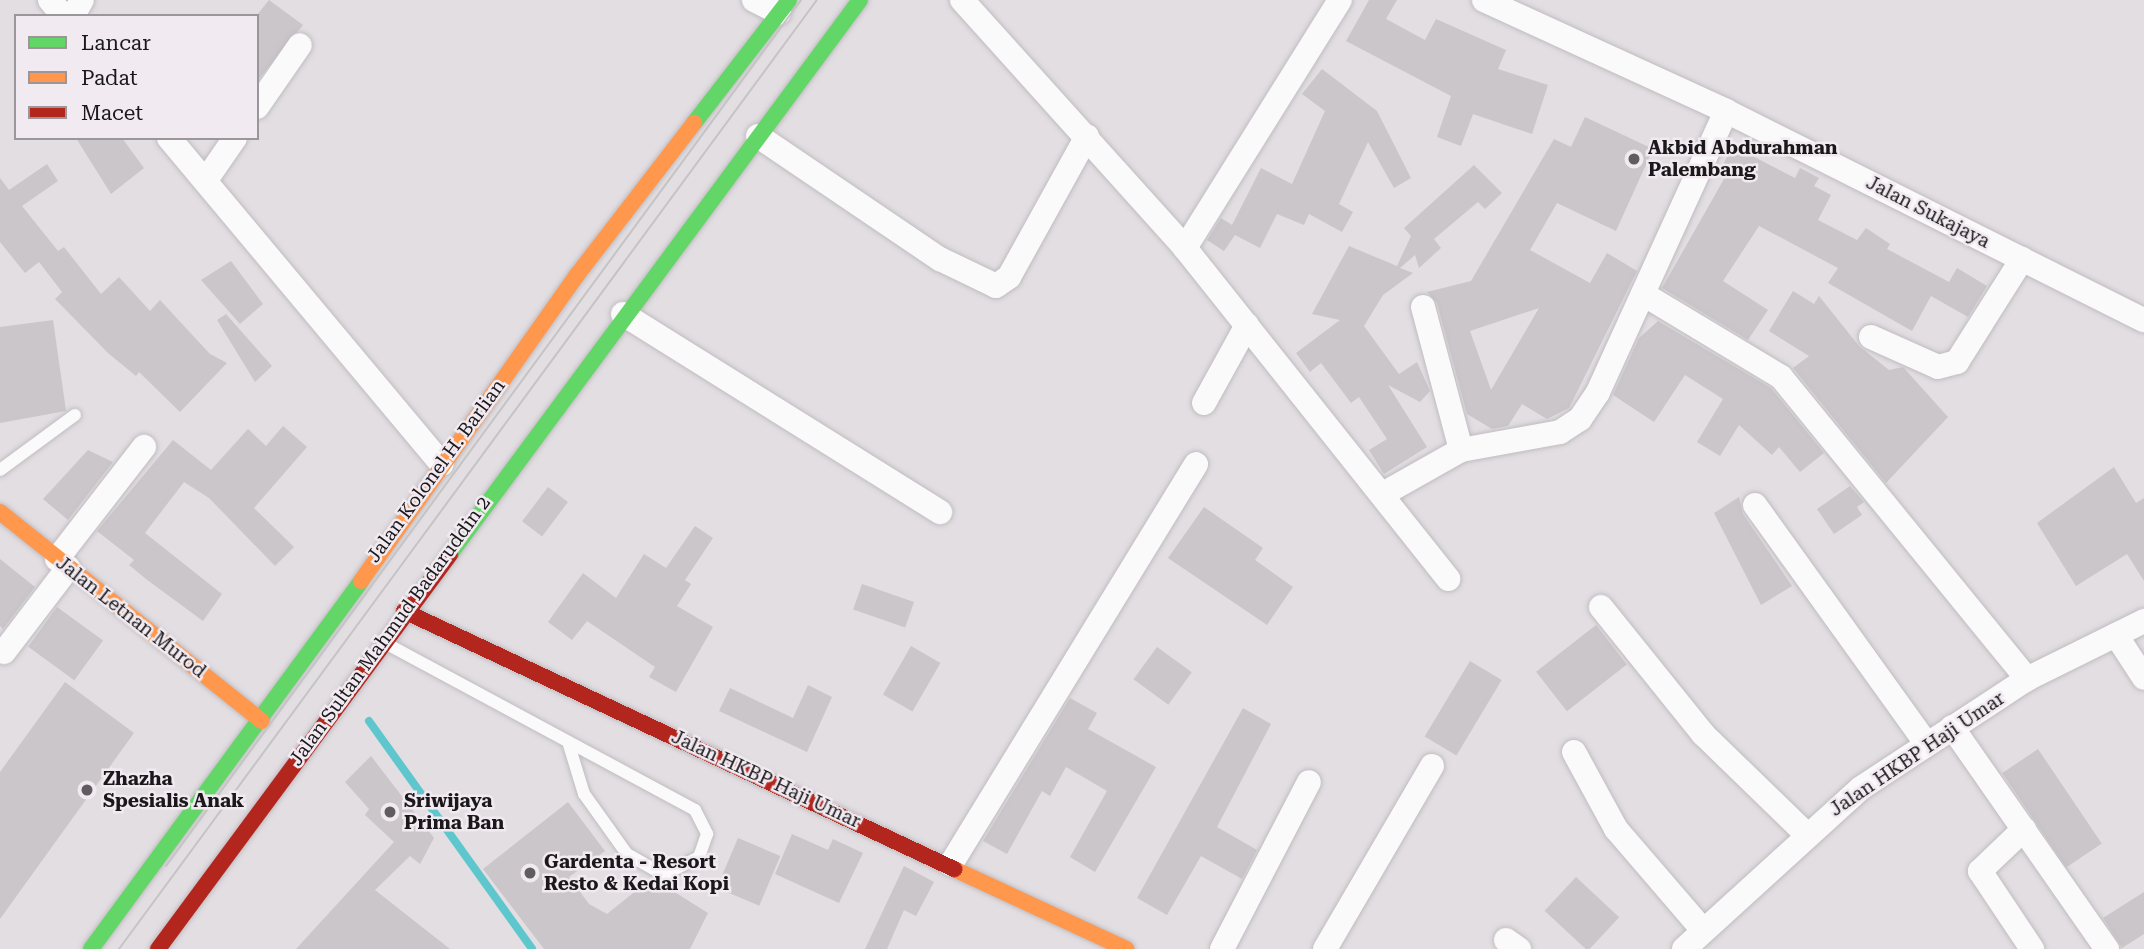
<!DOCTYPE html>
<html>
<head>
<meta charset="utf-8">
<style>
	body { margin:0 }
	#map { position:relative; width:2144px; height:949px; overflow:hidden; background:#e2dee2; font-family:"Roboto Serif",serif }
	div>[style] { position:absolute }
	.stream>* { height:8px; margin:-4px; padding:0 4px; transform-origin:4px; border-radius:4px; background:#5ec6cd }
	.building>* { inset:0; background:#cac6ca; transform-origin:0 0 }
	.roads { filter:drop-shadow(0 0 2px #c0bcc0) drop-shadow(0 0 2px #c0bcc0) }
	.lane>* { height:12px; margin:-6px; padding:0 6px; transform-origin:6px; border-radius:6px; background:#fbfafb }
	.street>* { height:24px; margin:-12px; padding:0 12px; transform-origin:12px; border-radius:12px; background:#fbfafb }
	.fast>* { height:16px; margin:-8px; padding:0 8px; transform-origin:8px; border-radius:8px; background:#63d668 }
	.slow>* { height:16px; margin:-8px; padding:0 8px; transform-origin:8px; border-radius:8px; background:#ff974d }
	.jam>* { height:16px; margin:-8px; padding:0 8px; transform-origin:8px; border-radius:8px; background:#b3261e }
	.tram>* { height:2px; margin:-1px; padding:0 1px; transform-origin:1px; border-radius:1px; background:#c5c4c5 }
	.dots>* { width:19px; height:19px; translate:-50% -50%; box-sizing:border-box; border:4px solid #f1eaf1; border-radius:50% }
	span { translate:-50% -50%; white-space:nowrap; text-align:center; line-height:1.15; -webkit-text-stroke:5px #f1eaf1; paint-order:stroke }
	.poi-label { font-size:19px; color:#1a181a; font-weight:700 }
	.left { translate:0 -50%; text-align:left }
	.street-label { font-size:19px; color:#1a181a }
	.legend { position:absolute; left:14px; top:14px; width:245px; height:126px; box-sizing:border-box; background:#f1eaf1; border:2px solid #9b969b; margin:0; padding:9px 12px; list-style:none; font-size:21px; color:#1a181a }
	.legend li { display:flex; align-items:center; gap:14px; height:35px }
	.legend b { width:35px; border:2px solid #9b969b }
</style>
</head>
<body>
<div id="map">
	<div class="stream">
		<div style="left:369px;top:721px;width:280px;rotate:54.4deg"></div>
	</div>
	<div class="building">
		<div style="clip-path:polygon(269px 0,303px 25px,257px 81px,257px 15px)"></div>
		<div style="clip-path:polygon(1369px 0,1397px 0,1386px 19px,1425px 40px,1436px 19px,1506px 50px,1498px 69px,1548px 85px,1532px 134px,1473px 114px,1461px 146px,1437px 137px,1451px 96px,1346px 41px)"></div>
		<div style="clip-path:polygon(1322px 69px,1377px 111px,1411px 178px,1394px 188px,1368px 142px,1339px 204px,1353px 212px,1342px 232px,1309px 214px,1304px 225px,1277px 214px,1260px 248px,1235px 235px,1224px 251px,1207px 240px,1221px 218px,1232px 225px,1261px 168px,1292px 184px,1325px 111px,1302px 94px)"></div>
		<div style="clip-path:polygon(evenodd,1585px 117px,1653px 149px,1616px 231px,1557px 203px,1530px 250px,1590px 283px,1607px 253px,1637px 271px,1569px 408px,1547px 419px,1522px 404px,1508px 426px,1492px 429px,1467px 414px,1437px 303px,1427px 292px,1471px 281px,1554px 139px,1571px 147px,1585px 117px,1539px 308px,1491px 390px,1470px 331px,1539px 308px)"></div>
		<div style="clip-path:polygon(76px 138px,122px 138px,144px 168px,111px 194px)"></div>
		<div style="clip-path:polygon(1733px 146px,1795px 178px,1800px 168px,1819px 178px,1814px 186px,1831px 195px,1818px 220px,1857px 240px,1866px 228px,1890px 244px,1887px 249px,1949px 282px,1957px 268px,1987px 286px,1968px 317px,1931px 296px,1912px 331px,1828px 283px,1838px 268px,1759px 226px,1723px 281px,1768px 310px,1748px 340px,1662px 288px,1724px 179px,1717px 176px)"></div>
		<div style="clip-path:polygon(47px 164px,58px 181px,22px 206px,58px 251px,64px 247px,101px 294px,119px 277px,150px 311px,160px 300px,210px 354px,227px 363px,180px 412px,139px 372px,136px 376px,108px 353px,55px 299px,62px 292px,39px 262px,25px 273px,0 242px,0 178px,9px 190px)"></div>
		<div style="clip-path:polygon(1474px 165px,1502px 193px,1485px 209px,1478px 202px,1434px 239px,1441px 248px,1419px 268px,1415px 255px,1400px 268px,1413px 273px,1383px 295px,1364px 326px,1399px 374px,1417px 362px,1430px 391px,1420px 402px,1388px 385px,1427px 447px,1384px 474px,1369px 450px,1387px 439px,1359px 397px,1351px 403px,1321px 363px,1310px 372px,1296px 353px,1340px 320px,1312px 314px,1349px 246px,1397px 266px,1411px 236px,1404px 228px)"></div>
		<div style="clip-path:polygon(231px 261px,263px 304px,240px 324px,201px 280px)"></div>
		<div style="clip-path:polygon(1793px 291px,1814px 304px,1819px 296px,1859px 346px,1889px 370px,1903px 367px,1948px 417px,1886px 483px,1793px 368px,1809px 356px,1769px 331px)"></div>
		<div style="clip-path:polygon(226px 314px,272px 366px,255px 382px,217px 320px)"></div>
		<div style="clip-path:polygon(53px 320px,66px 411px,0 423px,0 327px)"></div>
		<div style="clip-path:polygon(1658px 321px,1771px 388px,1824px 453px,1800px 472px,1779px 447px,1772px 455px,1739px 425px,1720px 456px,1697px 442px,1723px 399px,1685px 375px,1654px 422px,1613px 395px,1639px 338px)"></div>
		<div style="clip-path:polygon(283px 426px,307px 447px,254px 508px,294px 547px,275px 566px,209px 498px,184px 482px,145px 533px,222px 594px,203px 621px,146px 579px,129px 565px,134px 560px,97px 531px,173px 440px,211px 470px,248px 429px,266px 446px)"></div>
		<div style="clip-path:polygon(88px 450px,113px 462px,68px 520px,43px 499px)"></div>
		<div style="clip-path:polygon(2114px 467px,2136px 503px,2144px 498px,2144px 581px,2127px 554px,2076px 586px,2037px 523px)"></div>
		<div style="clip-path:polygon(1850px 486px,1864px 502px,1857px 507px,1862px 515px,1834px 534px,1817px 509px)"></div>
		<div style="left:548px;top:487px;width:25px;height:43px;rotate:37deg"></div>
		<div style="clip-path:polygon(1739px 497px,1743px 514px,1792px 586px,1761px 605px,1714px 513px)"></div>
		<div style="clip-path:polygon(1204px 507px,1263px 548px,1255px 560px,1293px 587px,1267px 625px,1168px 558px)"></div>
		<div style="clip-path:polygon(695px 526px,713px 538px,685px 580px,691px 584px,677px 606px,713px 627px,676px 692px,649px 677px,655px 667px,587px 621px,572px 640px,548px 622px,583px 573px,616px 598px,644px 554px,666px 568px)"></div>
		<div style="clip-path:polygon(0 559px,35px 587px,3px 629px,0 626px)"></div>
		<div style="left:862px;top:584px;width:55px;height:27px;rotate:19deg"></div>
		<div style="left:57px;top:607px;width:57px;height:49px;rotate:36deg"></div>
		<div style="left:1596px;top:625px;width:50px;height:76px;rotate:52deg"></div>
		<div style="left:911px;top:646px;width:34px;height:56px;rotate:30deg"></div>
		<div style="left:1157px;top:647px;width:43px;height:40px;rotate:36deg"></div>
		<div style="left:1470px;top:661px;width:37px;height:88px;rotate:31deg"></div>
		<div style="clip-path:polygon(65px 682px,134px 733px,0 919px,0 772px)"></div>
		<div style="clip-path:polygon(808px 685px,832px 697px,807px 752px,719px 711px,730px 688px,793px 718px)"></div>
		<div style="clip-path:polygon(1070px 698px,1097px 713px,1088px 729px,1156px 767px,1095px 872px,1070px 857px,1107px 791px,1066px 767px,1050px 796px,1042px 791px,1007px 854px,983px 841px)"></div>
		<div style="clip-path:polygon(1243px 708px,1271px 724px,1217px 827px,1257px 850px,1242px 879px,1201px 856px,1167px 915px,1137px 898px)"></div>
		<div style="left:2038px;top:749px;width:114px;height:43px;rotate:56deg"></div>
		<div style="clip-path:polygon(371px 756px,434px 838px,420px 864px,410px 856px,375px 890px,450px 949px,296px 949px,394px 842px,365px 815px,369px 809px,345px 782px)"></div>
		<div style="clip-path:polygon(568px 802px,605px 851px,569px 877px,589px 904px,607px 914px,652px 878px,708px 913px,690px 949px,544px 949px,483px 869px)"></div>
		<div style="clip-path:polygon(792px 834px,828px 850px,833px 839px,863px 853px,839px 903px,775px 874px)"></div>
		<div style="left:738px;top:838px;width:46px;height:54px;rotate:23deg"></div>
		<div style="clip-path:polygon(904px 866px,934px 882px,916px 916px,904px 910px,887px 949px,865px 949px)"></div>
		<div style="left:1576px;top:877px;width:59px;height:46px;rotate:43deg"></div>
		<div style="clip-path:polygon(2144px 892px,2144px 934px,2122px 948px,2103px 918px)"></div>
	</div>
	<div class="roads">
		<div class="lane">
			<div style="left:0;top:470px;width:93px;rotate:-36.3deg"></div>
			<div style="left:387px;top:644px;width:350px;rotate:28.3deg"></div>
			<div style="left:695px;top:810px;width:27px;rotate:63deg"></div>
			<div style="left:707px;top:834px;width:24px;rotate:109deg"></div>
			<div style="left:699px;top:857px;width:39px;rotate:153deg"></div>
			<div style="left:664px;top:875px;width:43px;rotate:-150.4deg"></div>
			<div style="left:627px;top:854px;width:74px;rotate:-125.6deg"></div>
			<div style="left:584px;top:794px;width:51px;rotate:-107deg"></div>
		</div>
		<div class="street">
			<div style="left:50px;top:0;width:21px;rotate:51deg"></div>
			<div style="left:754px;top:0;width:28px;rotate:27deg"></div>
			<div style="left:962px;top:0;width:334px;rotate:48deg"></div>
			<div style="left:1185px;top:248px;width:423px;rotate:51.5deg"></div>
			<div style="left:1484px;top:0;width:266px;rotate:24.6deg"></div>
			<div style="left:1726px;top:111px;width:467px;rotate:26.6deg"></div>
			<div style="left:73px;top:16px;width:18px;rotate:-61deg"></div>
			<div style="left:257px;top:107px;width:75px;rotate:-55.3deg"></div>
			<div style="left:758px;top:136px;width:220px;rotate:34.1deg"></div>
			<div style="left:940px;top:259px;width:62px;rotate:25.7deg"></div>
			<div style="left:996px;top:286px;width:16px;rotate:-35deg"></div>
			<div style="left:1009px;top:277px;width:161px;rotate:-61deg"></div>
			<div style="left:169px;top:138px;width:425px;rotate:50.1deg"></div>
			<div style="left:206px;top:180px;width:51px;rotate:-55.4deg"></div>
			<div style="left:1185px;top:248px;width:292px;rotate:-58deg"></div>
			<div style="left:1643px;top:294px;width:161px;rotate:31deg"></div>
			<div style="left:1781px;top:377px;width:390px;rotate:50.8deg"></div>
			<div style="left:1423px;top:307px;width:148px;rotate:75.1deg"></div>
			<div style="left:623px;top:314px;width:374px;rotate:32deg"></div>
			<div style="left:1871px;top:337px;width:73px;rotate:24.1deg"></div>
			<div style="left:1938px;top:367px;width:20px;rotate:-15deg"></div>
			<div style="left:1957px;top:362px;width:122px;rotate:-57.7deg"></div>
			<div style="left:1204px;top:403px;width:89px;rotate:-61.1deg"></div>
			<div style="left:1383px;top:494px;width:90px;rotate:-29.4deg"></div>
			<div style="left:1461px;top:450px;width:101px;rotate:-10.3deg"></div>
			<div style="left:1560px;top:432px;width:24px;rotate:-33deg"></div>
			<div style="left:1580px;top:419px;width:32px;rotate:-56deg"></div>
			<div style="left:1598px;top:392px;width:309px;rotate:-65.5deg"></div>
			<div style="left:1755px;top:505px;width:293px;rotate:54.3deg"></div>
			<div style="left:57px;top:559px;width:142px;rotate:-52.2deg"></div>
			<div style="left:1601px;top:607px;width:163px;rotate:51.2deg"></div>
			<div style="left:1703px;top:734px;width:142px;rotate:44.1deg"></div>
			<div style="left:2116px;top:635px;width:51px;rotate:56.9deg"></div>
			<div style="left:4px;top:652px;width:106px;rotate:-52.7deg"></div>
			<div style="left:1952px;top:727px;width:271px;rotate:55.1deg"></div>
			<div style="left:1574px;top:752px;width:88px;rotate:61.4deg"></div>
			<div style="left:1616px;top:829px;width:133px;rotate:49.3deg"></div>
			<div style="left:2024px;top:829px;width:61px;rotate:136.3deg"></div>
			<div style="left:1980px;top:871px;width:94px;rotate:56.3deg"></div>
			<div style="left:951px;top:864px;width:469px;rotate:-58.5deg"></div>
			<div style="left:1506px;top:940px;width:16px;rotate:35deg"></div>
			<div style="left:1222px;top:949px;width:188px;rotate:-62.5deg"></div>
			<div style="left:1325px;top:949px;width:212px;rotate:-59.7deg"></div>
			<div style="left:1684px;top:949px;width:239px;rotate:-42.3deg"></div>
			<div style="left:1861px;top:788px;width:199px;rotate:-33.3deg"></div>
			<div style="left:2027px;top:679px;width:131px;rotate:-26.4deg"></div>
		</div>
		<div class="fast">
			<div style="left:694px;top:123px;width:155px;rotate:-52.3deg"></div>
			<div style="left:450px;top:554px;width:689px;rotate:-53.5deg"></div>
			<div style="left:91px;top:949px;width:456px;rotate:-53.7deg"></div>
		</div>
		<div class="slow">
			<div style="left:0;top:512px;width:335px;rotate:38.6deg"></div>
			<div style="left:361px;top:581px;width:375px;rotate:-54.8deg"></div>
			<div style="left:577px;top:275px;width:192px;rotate:-52.4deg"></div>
			<div style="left:954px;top:869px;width:190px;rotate:24.9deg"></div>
		</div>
		<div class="jam">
			<div style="left:404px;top:611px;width:608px;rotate:25.13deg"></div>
			<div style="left:158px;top:949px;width:491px;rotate:-53.5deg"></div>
		</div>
	</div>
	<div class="tram">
		<div style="left:166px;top:866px;width:1074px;rotate:-53.75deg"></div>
		<div style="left:119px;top:949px;width:1178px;rotate:-53.67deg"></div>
	</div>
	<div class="dots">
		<div style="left:1634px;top:159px;background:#605d60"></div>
		<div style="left:87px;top:790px;background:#605d60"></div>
		<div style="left:390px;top:812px;background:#605d60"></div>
		<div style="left:530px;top:873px;background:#605d60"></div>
	</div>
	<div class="poi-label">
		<span class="left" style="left:1648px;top:159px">Akbid Abdurahman<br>Palembang</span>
		<span class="left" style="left:103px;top:790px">Zhazha<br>Spesialis Anak</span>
		<span class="left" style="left:404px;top:812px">Sriwijaya<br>Prima Ban</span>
		<span class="left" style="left:544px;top:873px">Gardenta - Resort<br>Resto &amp; Kedai Kopi</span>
	</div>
	<div class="street-label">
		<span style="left:1928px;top:212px;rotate:27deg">Jalan Sukajaya</span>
		<span style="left:436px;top:471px;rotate:-54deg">Jalan Kolonel H. Barlian</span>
		<span style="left:131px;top:617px;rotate:38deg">Jalan Letnan Murod</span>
		<span style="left:390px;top:631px;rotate:-54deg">Jalan Sultan Mahmud Badaruddin 2</span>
		<span style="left:1917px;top:754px;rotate:-34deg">Jalan HKBP Haji Umar</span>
		<span style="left:766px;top:779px;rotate:25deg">Jalan HKBP Haji Umar</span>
	</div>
	<ul class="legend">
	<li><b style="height:9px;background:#63d668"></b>Lancar</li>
	<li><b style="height:9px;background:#ff974d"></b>Padat</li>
	<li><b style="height:9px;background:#b3261e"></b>Macet</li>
	</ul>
</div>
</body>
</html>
